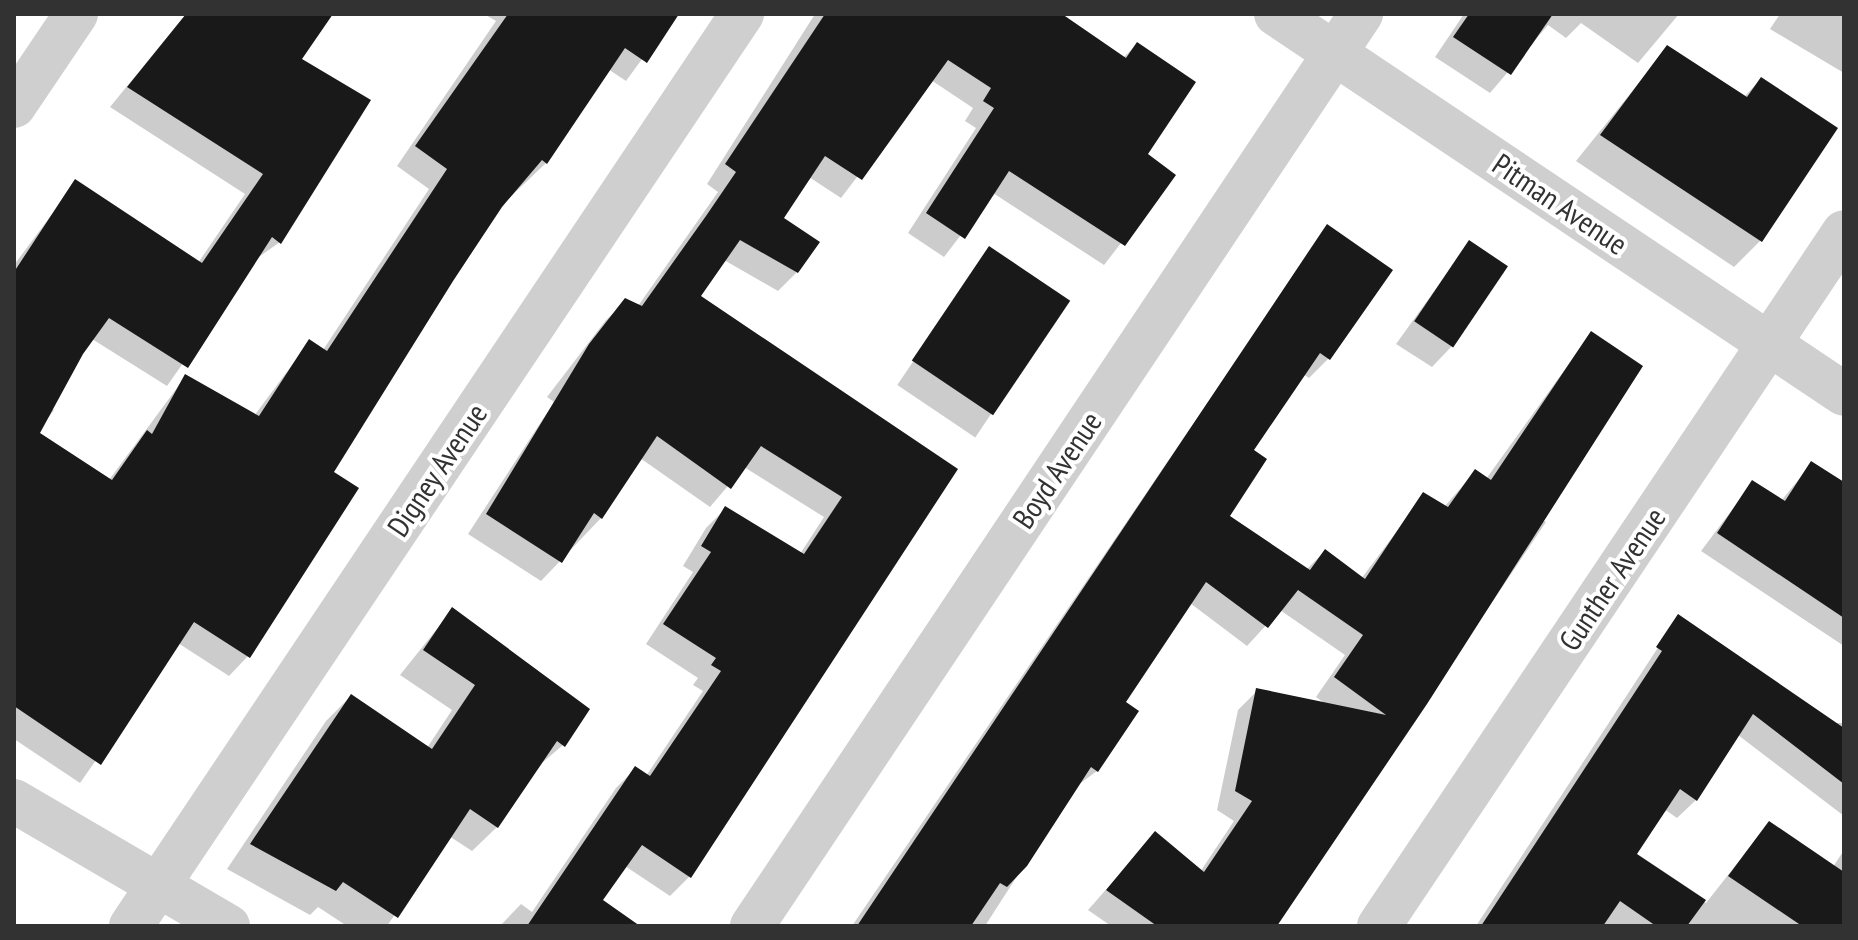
<!DOCTYPE html>
<html>
<head>
<meta charset="utf-8">
<style>
	body { margin:0 }
	#map { position:relative; width:1858px; height:940px; overflow:hidden; background:#fff; font-family:"PT Sans Narrow",sans-serif }
	div>[style] { position:absolute }
	.shadow>* { inset:0; background:#0003; transform-origin:0 0 }
	.building>* { inset:0; background:#191919; transform-origin:0 0 }
	.minor>* { height:44px; margin:-22px; padding:0 22px; transform-origin:22px; border-radius:22px; background:#cfcfcf }
	span { translate:-50% -50%; white-space:nowrap; text-align:center; line-height:1.15; -webkit-text-stroke:8px #fff; paint-order:stroke }
	.street-label { font-size:30px; color:#323232 }
	.frame { position:absolute; inset:0; border:16px solid #323232; pointer-events:none }
</style>
</head>
<body>
<div id="map">
	<div class="shadow">
		<div style="clip-path:polygon(186px 14px,331px 14px,299px 59px,280px 242px,256px 259px,167px 386px,92px 339px,48px 406px,54px 410px,37px 433px,109px 480px,185px 377px,254px 416px,309px 342px,323px 350px,429px 189px,397px 166px,496px 21px,484px 14px,675px 14px,626px 81px,608px 69px,546px 163px,501px 206px,331px 473px,248px 656px,229px 676px,178px 643px,80px 783px,14px 739px,14px 265px,76px 182px,198px 263px,245px 194px,110px 107px)"></div>
		<div style="clip-path:polygon(815px 14px,1058px 14px,1123px 58px,1137px 44px,1145px 154px,1173px 176px,1104px 265px,993px 193px,944px 257px,908px 233px,976px 128px,965px 121px,973px 108px,931px 80px,841px 198px,809px 177px,781px 218px,797px 272px,778px 291px,724px 260px,698px 297px,955px 469px,689px 877px,670px 896px,625px 866px,601px 901px,637px 926px,500px 926px,521px 904px,532px 912px,616px 788px,635px 769px,646px 776px,703px 691px,693px 685px,698px 678px,646px 644px,693px 572px,683px 566px,706px 528px,726px 508px,800px 554px,824px 517px,744px 467px,710px 507px,640px 458px,601px 518px,541px 581px,468px 534px,554px 402px,547px 397px,606px 320px,626px 301px,638px 306px,718px 192px,707px 184px)"></div>
		<div style="clip-path:polygon(1464px 14px,1679px 14px,1638px 63px,1581px 23px,1566px 38px,1548px 25px,1490px 93px,1435px 57px)"></div>
		<div style="clip-path:polygon(1780px 14px,1844px 14px,1844px 73px,1770px 29px)"></div>
		<div style="clip-path:polygon(1667px 48px,1744px 97px,1761px 79px,1760px 241px,1734px 267px,1576px 161px)"></div>
		<div style="clip-path:polygon(1327px 227px,1329px 358px,1309px 378px,1303px 374px,1252px 450px,1227px 517px,1306px 570px,1325px 551px,1361px 579px,1424px 495px,1444px 507px,1475px 472px,1486px 479px,1591px 333px,1540px 518px,1546px 522px,1275px 926px,1111px 926px,1088px 910px,1155px 834px,1200px 872px,1234px 821px,1217px 810px,1238px 710px,1257px 691px,1327px 705px,1316px 697px,1345px 655px,1280px 610px,1247px 646px,1190px 603px,1124px 702px,1097px 771px,1074px 788px,985px 926px,852px 926px)"></div>
		<div style="clip-path:polygon(1469px 243px,1452px 346px,1432px 367px,1396px 344px)"></div>
		<div style="left:989px;top:249px;width:94px;height:164px;rotate:34deg"></div>
		<div style="clip-path:polygon(1812px 463px,1844px 485px,1844px 646px,1701px 551px,1753px 482px,1781px 501px)"></div>
		<div style="clip-path:polygon(452px 610px,563px 745px,536px 768px,497px 827px,472px 851px,449px 836px,387px 926px,347px 926px,318px 907px,310px 915px,227px 869px,326px 721px,351px 696px,427px 748px,452px 710px,400px 675px)"></div>
		<div style="clip-path:polygon(1678px 617px,1832px 723px,1844px 723px,1844px 816px,1738px 735px,1696px 800px,1677px 818px,1664px 809px,1634px 854px,1706px 903px,1769px 823px,1833px 867px,1844px 850px,1844px 926px,1476px 926px)"></div>
	</div>
	<div class="building">
		<div style="clip-path:polygon(186px 14px,333px 14px,302px 59px,371px 100px,281px 244px,272px 237px,188px 368px,109px 318px,83px 354px,40px 433px,112px 480px,147px 430px,152px 434px,185px 374px,259px 416px,309px 339px,327px 351px,447px 169px,415px 146px,508px 14px,679px 14px,647px 63px,625px 48px,547px 164px,542px 160px,502px 207px,453px 281px,334px 472px,359px 488px,250px 658px,194px 622px,101px 765px,14px 706px,14px 272px,75px 179px,202px 263px,263px 174px,127px 87px)"></div>
		<div style="clip-path:polygon(825px 14px,1062px 14px,1126px 58px,1137px 42px,1196px 82px,1148px 154px,1176px 175px,1125px 246px,1009px 171px,965px 239px,926px 213px,994px 108px,983px 101px,991px 88px,948px 60px,862px 180px,825px 156px,784px 218px,820px 242px,798px 273px,740px 240px,701px 296px,958px 469px,691px 878px,642px 845px,603px 900px,640px 926px,527px 926px,635px 766px,650px 776px,721px 671px,711px 665px,716px 658px,663px 624px,711px 552px,701px 546px,725px 506px,804px 554px,842px 497px,761px 446px,731px 489px,657px 436px,602px 519px,594px 513px,562px 563px,486px 514px,589px 344px,625px 298px,642px 306px,706px 216px,736px 172px,725px 164px)"></div>
		<div style="clip-path:polygon(1469px 14px,1553px 14px,1511px 75px,1453px 37px)"></div>
		<div style="clip-path:polygon(1667px 45px,1747px 97px,1761px 77px,1838px 128px,1762px 242px,1600px 135px)"></div>
		<div style="clip-path:polygon(1327px 224px,1393px 270px,1330px 360px,1320px 353px,1254px 450px,1267px 459px,1230px 516px,1310px 570px,1325px 549px,1365px 579px,1423px 492px,1448px 507px,1475px 469px,1491px 480px,1591px 331px,1643px 366px,1427px 704px,1277px 926px,1157px 926px,1106px 890px,1155px 831px,1204px 872px,1252px 801px,1235px 791px,1256px 688px,1386px 715px,1334px 677px,1363px 635px,1298px 590px,1268px 628px,1206px 582px,1126px 702px,1139px 711px,1098px 772px,1091px 767px,1027px 866px,1007px 887px,1000px 883px,971px 926px,857px 926px)"></div>
		<div style="left:1469px;top:240px;width:47px;height:98px;rotate:34deg"></div>
		<div style="left:989px;top:246px;width:98px;height:138px;rotate:34deg"></div>
		<div style="clip-path:polygon(1811px 461px,1844px 482px,1844px 618px,1717px 533px,1752px 480px,1785px 501px)"></div>
		<div style="clip-path:polygon(452px 607px,590px 709px,565px 747px,557px 741px,498px 828px,470px 809px,398px 918px,343px 882px,336px 891px,250px 844px,351px 694px,432px 749px,475px 685px,423px 650px)"></div>
		<div style="clip-path:polygon(1678px 614px,1844px 728px,1844px 784px,1753px 714px,1697px 801px,1680px 789px,1637px 854px,1706px 900px,1687px 926px,1656px 926px,1620px 901px,1603px 926px,1481px 926px,1662px 651px,1656px 647px)"></div>
		<div style="clip-path:polygon(1769px 821px,1844px 872px,1844px 926px,1802px 926px,1728px 876px)"></div>
	</div>
	<div class="minor">
		<div style="left:1276px;top:14px;width:683px;rotate:33.78deg"></div>
		<div style="left:14px;top:106px;width:111px;rotate:-56deg"></div>
		<div style="left:14px;top:801px;width:248px;rotate:30.3deg"></div>
		<div style="left:131px;top:926px;width:1098px;rotate:-56.18deg"></div>
		<div style="left:752px;top:926px;width:1097px;rotate:-56.27deg"></div>
		<div style="left:1379px;top:926px;width:835px;rotate:-56.18deg"></div>
	</div>
	<div class="street-label">
		<span style="left:1560px;top:204px;rotate:34deg">Pitman Avenue</span>
		<span style="left:437px;top:470px;rotate:-56deg">Digney Avenue</span>
		<span style="left:1057px;top:470px;rotate:-56deg">Boyd Avenue</span>
		<span style="left:1612px;top:579px;rotate:-56deg">Gunther Avenue</span>
	</div>
	<div class="frame"></div>
</div>
</body>
</html>
